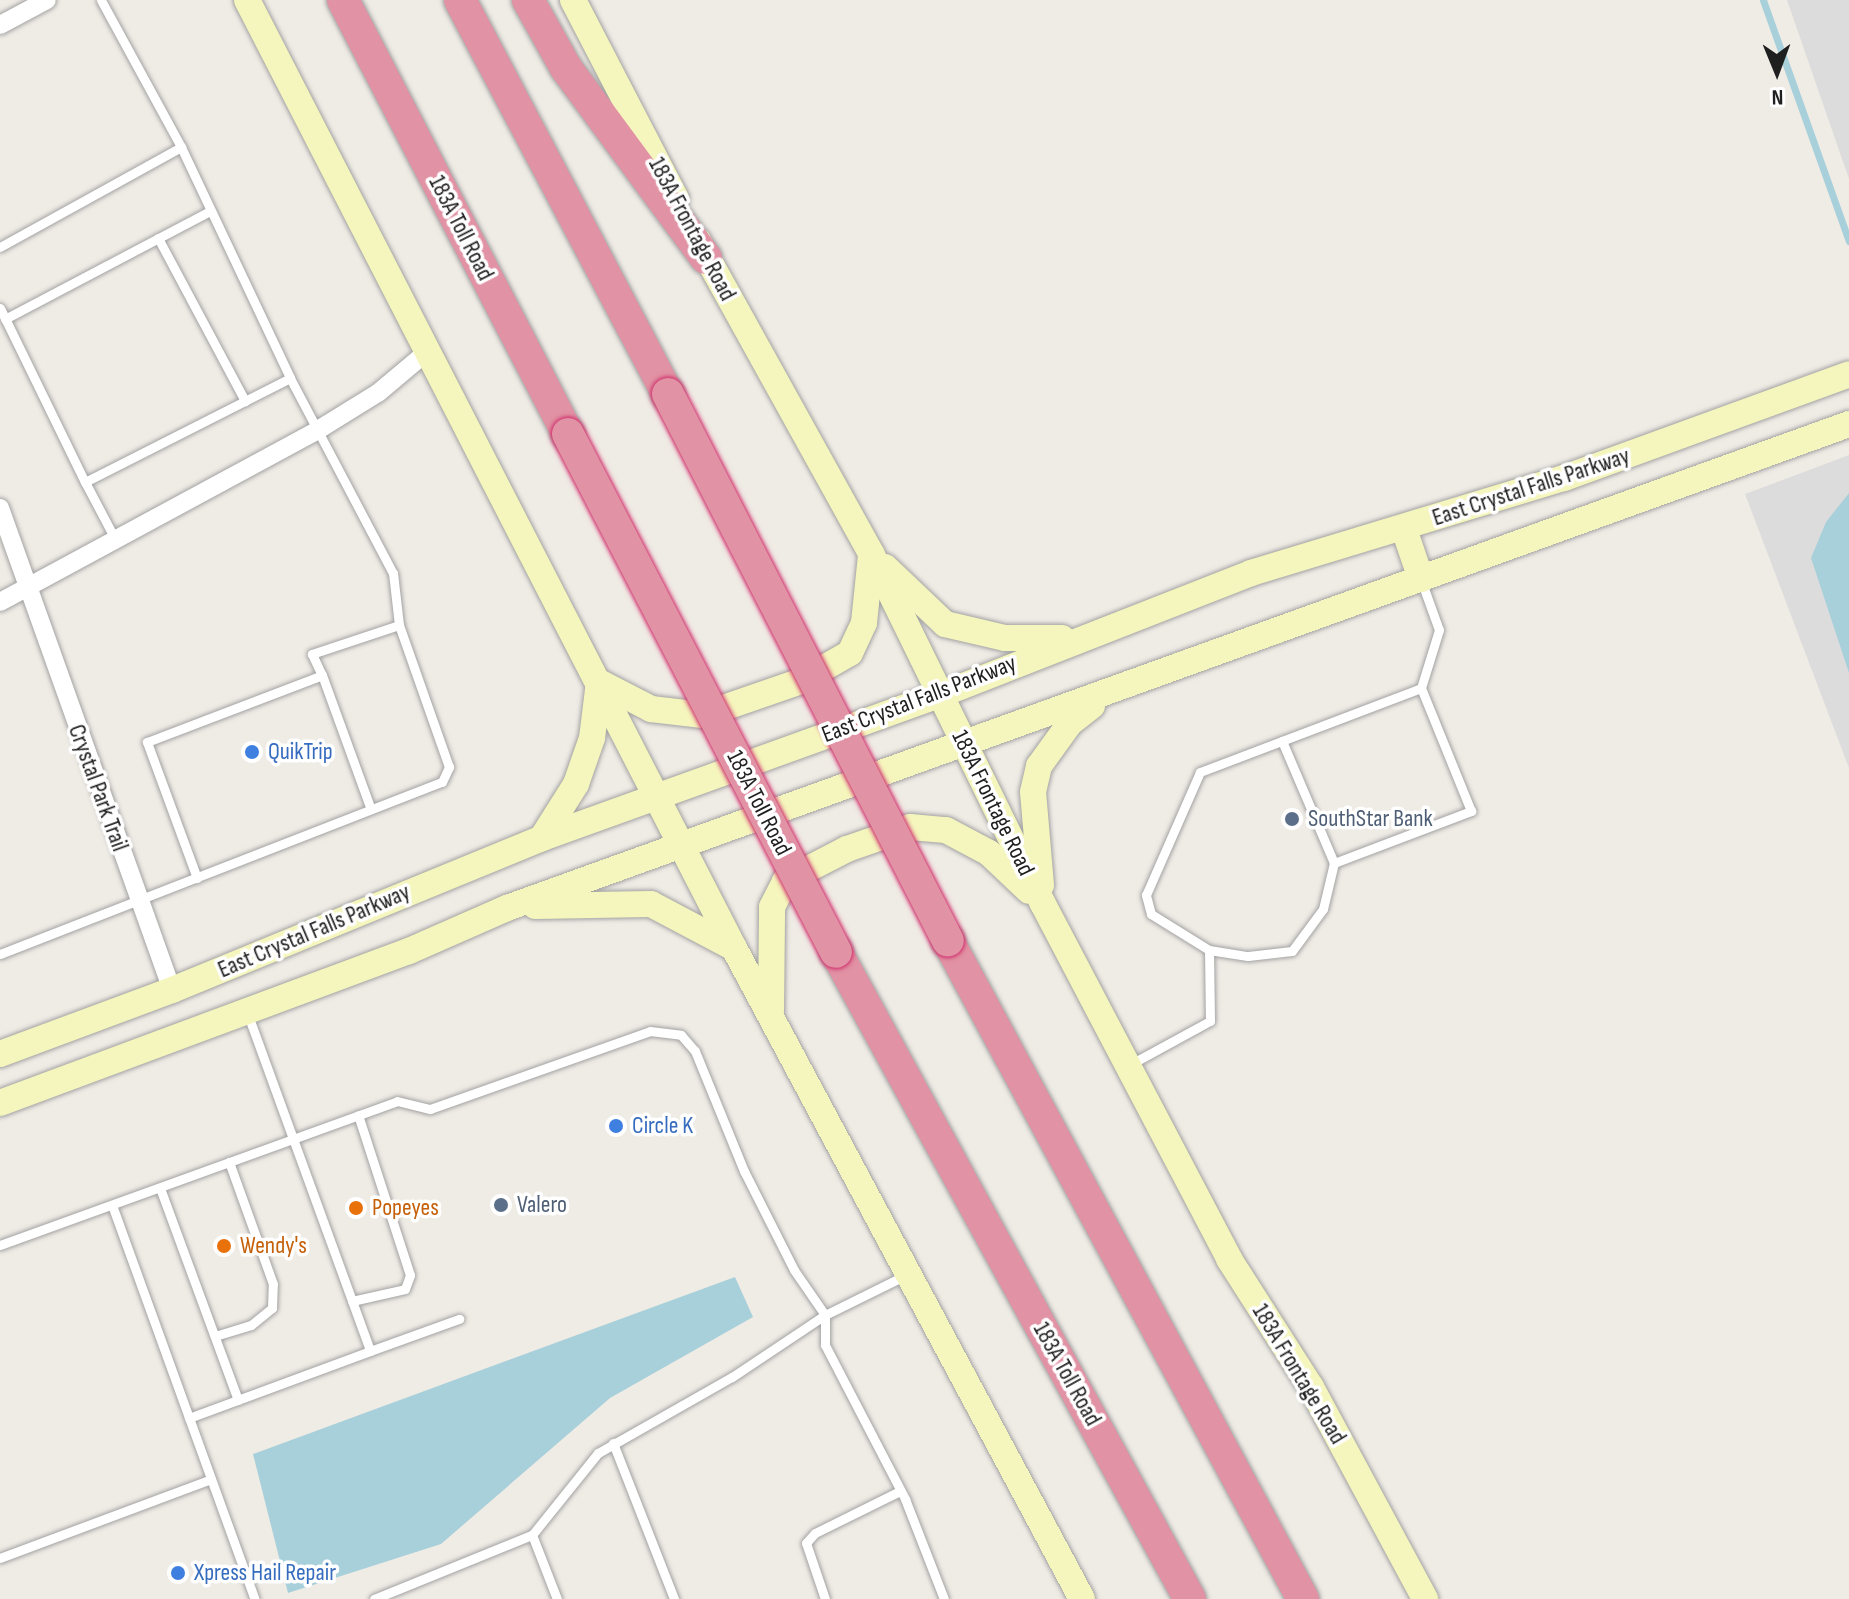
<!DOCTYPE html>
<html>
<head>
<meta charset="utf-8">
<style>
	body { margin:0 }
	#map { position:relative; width:1849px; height:1599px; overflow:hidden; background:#efebe5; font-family:"Sofia Sans Condensed",sans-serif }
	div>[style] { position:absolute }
	.residential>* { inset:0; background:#dddcdc }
	.water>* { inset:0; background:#a8d0da }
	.stream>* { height:7px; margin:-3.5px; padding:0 3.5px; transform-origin:3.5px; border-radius:3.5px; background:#a8d0da }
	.roads { filter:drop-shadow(0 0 2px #a3a3a3) drop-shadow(0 0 2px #a3a3a3) }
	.service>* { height:9px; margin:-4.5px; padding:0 4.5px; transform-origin:4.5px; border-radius:4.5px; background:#fff }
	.minor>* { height:18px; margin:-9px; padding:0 9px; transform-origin:9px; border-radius:9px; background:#fff }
	.secondary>* { height:26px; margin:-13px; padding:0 13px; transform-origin:13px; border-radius:13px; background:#f5f6bd }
	.motorway>* { height:32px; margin:-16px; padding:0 16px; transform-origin:16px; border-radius:16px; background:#e192a4 }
	.bridges { filter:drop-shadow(0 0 2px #d02f6c) drop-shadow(0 0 2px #d02f6c) }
	.motorway-bridge>* { height:32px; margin:-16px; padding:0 16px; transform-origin:16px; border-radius:16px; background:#e192a4 }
	.dots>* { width:22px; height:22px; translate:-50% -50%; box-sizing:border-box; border:4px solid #fff; border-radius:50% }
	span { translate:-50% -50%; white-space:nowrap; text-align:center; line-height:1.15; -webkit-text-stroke:7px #fff; paint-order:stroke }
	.street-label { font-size:24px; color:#1f1f1f }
	.shop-label { font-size:24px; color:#366cbe }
	.left { translate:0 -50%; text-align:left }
	.service-label { font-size:24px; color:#4e5e75 }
	.food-label { font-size:24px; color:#c56008 }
	.north { position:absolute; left:1737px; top:32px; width:80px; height:80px; -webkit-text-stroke:6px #fff; paint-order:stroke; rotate:179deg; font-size:22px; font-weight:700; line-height:32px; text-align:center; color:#1f1f1f }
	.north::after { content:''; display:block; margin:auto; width:28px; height:36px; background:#1f1f1f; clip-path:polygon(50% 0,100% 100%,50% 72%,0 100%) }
</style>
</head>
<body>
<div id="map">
	<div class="residential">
		<div style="clip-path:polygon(1787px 0,1849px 0,1849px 179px)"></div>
		<div style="clip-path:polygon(1849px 455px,1849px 768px,1745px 494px)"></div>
	</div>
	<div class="water">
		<div style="clip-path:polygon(1849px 493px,1849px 673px,1811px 558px,1826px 522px)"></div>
		<div style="clip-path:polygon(735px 1277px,753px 1317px,610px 1398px,441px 1544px,288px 1593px,253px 1454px)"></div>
	</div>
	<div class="stream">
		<div style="left:1763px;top:0;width:256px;rotate:70.4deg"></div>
	</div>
	<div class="roads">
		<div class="service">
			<div style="left:101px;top:0;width:167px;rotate:61.4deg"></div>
			<div style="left:181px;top:147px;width:255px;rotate:64.7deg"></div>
			<div style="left:290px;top:378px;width:221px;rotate:62.2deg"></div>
			<div style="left:393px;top:573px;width:52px;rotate:83.4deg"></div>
			<div style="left:399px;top:625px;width:92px;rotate:161.6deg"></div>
			<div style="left:312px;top:654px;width:23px;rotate:65deg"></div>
			<div style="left:158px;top:238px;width:185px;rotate:61.9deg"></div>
			<div style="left:0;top:247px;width:207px;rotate:-28.9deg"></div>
			<div style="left:0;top:308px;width:194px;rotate:64deg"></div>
			<div style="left:5px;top:319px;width:232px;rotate:-27.8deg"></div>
			<div style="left:114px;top:537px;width:62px;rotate:-117.8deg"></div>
			<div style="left:85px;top:482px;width:230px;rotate:-26.9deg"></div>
			<div style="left:1282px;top:741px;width:133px;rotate:66.9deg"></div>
			<div style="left:197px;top:878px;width:145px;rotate:-110.2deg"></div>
			<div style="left:147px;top:742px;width:187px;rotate:-20.9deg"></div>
			<div style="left:322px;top:675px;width:140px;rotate:70deg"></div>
			<div style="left:1209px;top:950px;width:39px;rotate:9deg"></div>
			<div style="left:1248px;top:956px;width:44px;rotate:-6.5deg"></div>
			<div style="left:1292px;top:951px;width:52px;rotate:-53.6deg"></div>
			<div style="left:1323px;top:909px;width:47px;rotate:-76.6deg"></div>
			<div style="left:1334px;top:863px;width:147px;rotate:-20.8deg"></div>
			<div style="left:1471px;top:811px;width:133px;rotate:-112.1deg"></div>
			<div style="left:0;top:954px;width:474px;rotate:-21.3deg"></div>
			<div style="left:442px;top:782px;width:17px;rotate:-65deg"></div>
			<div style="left:449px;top:767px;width:151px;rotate:-109.4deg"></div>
			<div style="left:248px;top:1015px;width:357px;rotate:70deg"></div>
			<div style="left:370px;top:1351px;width:95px;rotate:-19.8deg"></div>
			<div style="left:1131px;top:1064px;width:90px;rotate:-28.6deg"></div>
			<div style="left:1210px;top:1021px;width:71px;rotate:-90.8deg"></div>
			<div style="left:1209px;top:950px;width:68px;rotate:-148.2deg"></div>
			<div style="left:1151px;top:914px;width:20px;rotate:-105deg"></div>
			<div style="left:1146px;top:895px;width:134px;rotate:-66.3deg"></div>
			<div style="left:1200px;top:772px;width:236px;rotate:-20.8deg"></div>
			<div style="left:1421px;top:688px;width:61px;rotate:-72.8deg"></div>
			<div style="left:1439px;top:630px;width:53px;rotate:-109.8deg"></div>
			<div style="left:160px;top:1188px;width:226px;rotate:69.8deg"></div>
			<div style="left:112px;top:1205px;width:419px;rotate:70.1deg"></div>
			<div style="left:0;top:1245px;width:422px;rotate:-19.9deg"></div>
			<div style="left:397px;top:1101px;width:34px;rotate:14deg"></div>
			<div style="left:430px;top:1109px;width:233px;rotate:-19.5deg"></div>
			<div style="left:650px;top:1031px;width:31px;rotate:7deg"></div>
			<div style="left:681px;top:1035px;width:21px;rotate:49deg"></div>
			<div style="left:695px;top:1051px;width:130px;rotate:67.8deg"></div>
			<div style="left:744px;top:1171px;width:111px;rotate:63.2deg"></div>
			<div style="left:794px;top:1270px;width:55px;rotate:55.4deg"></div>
			<div style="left:825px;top:1315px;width:90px;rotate:-26.3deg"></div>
			<div style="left:352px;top:1301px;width:54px;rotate:-12.8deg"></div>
			<div style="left:405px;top:1289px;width:15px;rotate:-70deg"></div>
			<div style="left:410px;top:1275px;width:168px;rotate:-108deg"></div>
			<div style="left:825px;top:1315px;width:30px;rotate:90deg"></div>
			<div style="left:825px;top:1345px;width:174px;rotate:62.5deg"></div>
			<div style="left:905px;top:1499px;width:107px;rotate:68.7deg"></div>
			<div style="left:215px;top:1336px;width:38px;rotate:-17deg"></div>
			<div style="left:251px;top:1325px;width:27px;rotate:-39deg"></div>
			<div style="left:272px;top:1308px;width:24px;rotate:-88deg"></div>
			<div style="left:273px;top:1284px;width:130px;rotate:-109.8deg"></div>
			<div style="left:189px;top:1418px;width:193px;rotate:-20.3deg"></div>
			<div style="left:613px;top:1443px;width:168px;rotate:68.6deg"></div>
			<div style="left:0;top:1558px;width:225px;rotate:-20.5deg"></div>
			<div style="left:374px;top:1599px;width:170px;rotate:-22.1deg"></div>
			<div style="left:557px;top:1599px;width:69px;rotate:-111.3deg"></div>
			<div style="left:532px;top:1535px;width:105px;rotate:-51.2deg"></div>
			<div style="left:598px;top:1453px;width:154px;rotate:-29.6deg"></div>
			<div style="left:732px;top:1377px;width:112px;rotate:-33.7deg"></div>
			<div style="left:825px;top:1599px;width:59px;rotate:-108.7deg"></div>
			<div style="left:806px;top:1543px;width:13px;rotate:-48deg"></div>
			<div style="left:815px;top:1533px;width:95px;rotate:-26.3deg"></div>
		</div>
		<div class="minor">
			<div style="left:0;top:25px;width:53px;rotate:-28deg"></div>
			<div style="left:0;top:508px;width:512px;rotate:70.36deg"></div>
			<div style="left:0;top:602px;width:362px;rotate:-28.4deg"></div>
			<div style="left:318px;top:430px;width:70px;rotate:-31.7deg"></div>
			<div style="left:378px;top:393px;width:65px;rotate:-40deg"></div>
		</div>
		<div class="secondary">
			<div style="left:247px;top:0;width:1066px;rotate:62.81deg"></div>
			<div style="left:734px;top:948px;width:738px;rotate:61.87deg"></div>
			<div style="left:573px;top:0;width:224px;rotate:62.6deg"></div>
			<div style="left:698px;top:241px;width:357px;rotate:61deg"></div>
			<div style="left:871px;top:553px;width:391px;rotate:63.9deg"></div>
			<div style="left:1043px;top:904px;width:401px;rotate:62.3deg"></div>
			<div style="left:1229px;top:1259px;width:152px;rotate:57.4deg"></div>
			<div style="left:1311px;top:1387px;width:241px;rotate:61.7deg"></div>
			<div style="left:1404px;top:529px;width:53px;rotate:71.2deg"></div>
			<div style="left:885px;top:567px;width:83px;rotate:43.5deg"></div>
			<div style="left:945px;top:624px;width:62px;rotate:13.1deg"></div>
			<div style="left:1005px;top:638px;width:57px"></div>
			<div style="left:599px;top:682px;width:59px;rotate:27.4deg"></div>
			<div style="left:651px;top:709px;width:52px;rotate:6.6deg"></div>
			<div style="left:703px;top:715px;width:104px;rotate:-19.1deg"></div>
			<div style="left:801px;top:681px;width:56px;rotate:-29.7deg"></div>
			<div style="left:850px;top:653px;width:33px;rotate:-65deg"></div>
			<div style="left:864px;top:623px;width:68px;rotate:-84.1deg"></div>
			<div style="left:542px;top:838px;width:64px;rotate:-57.8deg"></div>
			<div style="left:576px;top:784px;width:49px;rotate:-70.8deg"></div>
			<div style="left:592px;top:738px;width:56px;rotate:-82.9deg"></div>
			<div style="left:1041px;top:885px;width:93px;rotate:-94.9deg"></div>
			<div style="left:1033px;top:792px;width:27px;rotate:-77deg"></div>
			<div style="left:1039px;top:766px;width:53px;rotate:-54.2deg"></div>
			<div style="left:1070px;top:723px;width:28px;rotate:-38deg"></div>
			<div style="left:535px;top:906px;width:116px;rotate:-1deg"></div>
			<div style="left:651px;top:904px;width:94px;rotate:27.9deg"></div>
			<div style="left:771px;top:1011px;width:104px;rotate:-89.4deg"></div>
			<div style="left:772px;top:907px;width:29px;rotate:-63deg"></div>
			<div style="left:785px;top:881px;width:70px;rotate:-27.3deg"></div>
			<div style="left:847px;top:849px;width:67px;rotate:-19.2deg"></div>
			<div style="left:910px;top:827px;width:36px;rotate:5deg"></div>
			<div style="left:946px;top:830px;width:49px;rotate:28.1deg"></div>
			<div style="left:989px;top:853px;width:55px;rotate:43.5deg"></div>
			<div style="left:0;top:1054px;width:184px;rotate:-20.4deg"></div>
			<div style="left:172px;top:990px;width:400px;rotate:-22.3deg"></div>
			<div style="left:542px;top:838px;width:423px;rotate:-19.8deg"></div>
			<div style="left:940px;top:695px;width:334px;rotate:-21.4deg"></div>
			<div style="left:1251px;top:573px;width:327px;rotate:-16.9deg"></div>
			<div style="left:1564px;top:478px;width:303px;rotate:-20deg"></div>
			<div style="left:0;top:1103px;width:436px;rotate:-20.4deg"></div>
			<div style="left:409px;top:951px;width:107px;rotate:-23.7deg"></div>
			<div style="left:507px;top:908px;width:1427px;rotate:-19.83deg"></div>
		</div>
		<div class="motorway">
			<div style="left:343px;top:0;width:489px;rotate:62.6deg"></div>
			<div style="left:460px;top:0;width:446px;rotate:62.2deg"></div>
			<div style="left:528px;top:0;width:78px;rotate:60.8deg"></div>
			<div style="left:566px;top:68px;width:236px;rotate:53.6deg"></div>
			<div style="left:948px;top:941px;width:748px;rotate:61.65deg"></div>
			<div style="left:836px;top:952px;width:738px;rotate:61.32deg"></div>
		</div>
	</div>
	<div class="bridges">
		<div class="motorway-bridge">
			<div style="left:668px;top:394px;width:614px;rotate:62.89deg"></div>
			<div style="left:568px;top:434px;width:583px;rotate:62.64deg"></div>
		</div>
	</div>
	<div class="dots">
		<div style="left:252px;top:752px;background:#3f7fe0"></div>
		<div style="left:1292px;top:819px;background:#5c6f8a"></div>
		<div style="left:616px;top:1126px;background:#3f7fe0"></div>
		<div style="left:501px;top:1205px;background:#5c6f8a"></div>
		<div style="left:356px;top:1208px;background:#e8710a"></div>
		<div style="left:224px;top:1246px;background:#e8710a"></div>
		<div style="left:178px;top:1573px;background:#3f7fe0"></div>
	</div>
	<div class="street-label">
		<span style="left:461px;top:228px;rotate:63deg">183A Toll Road</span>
		<span style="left:692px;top:229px;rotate:62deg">183A Frontage Road</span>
		<span style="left:1531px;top:487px;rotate:-18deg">East Crystal Falls Parkway</span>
		<span style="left:919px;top:699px;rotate:-21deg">East Crystal Falls Parkway</span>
		<span style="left:98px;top:788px;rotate:70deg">Crystal Park Trail</span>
		<span style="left:759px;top:803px;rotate:63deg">183A Toll Road</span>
		<span style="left:993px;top:803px;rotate:64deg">183A Frontage Road</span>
		<span style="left:314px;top:931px;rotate:-23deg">East Crystal Falls Parkway</span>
		<span style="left:1067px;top:1374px;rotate:61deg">183A Toll Road</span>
		<span style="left:1299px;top:1374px;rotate:59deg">183A Frontage Road</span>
	</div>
	<div class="shop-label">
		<span class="left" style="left:268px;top:752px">QuikTrip</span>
		<span class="left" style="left:632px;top:1126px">Circle K</span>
		<span class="left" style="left:194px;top:1573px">Xpress Hail Repair</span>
	</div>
	<div class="service-label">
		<span class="left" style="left:1308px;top:819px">SouthStar Bank</span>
		<span class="left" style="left:517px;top:1205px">Valero</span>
	</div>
	<div class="food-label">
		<span class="left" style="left:372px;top:1208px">Popeyes</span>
		<span class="left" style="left:240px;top:1246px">Wendy's</span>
	</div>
	<div class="north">N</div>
</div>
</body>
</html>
